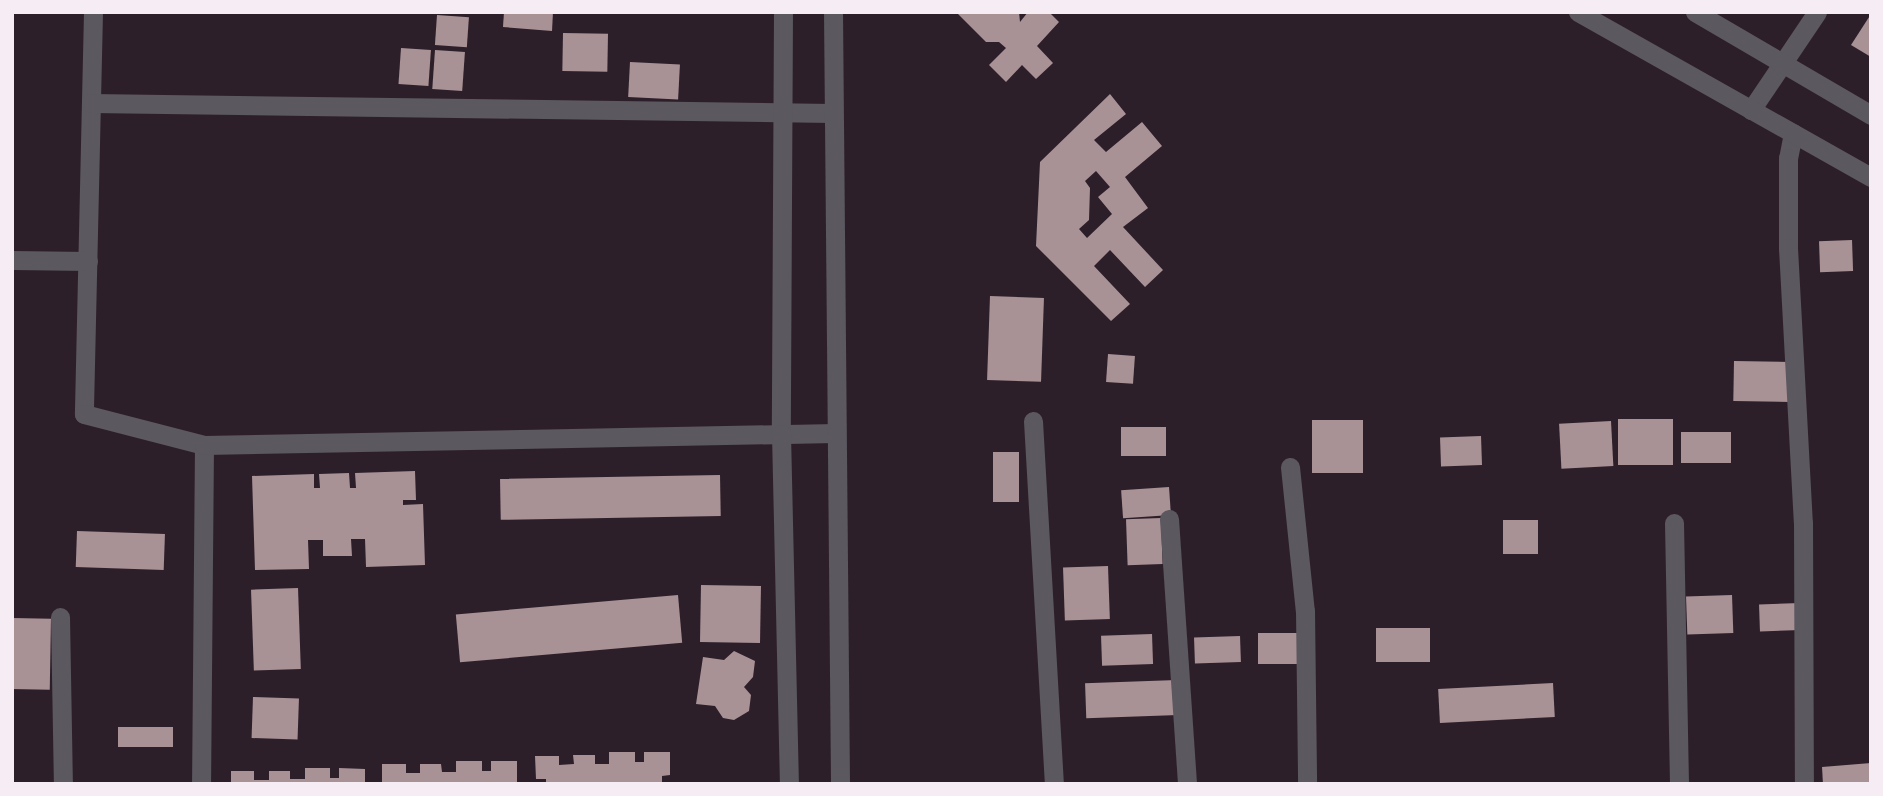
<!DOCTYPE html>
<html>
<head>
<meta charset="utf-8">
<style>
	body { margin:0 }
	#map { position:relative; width:1883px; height:796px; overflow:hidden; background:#2d1f29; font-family:"IBM Plex Sans",sans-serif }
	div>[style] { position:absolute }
	.building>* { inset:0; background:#a99296; transform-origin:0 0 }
	.minor>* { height:19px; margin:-9.5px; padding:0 9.5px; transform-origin:9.5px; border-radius:9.5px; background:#5b5860 }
	.tertiary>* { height:19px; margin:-9.5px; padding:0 9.5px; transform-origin:9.5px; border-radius:9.5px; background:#5b5860 }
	span { translate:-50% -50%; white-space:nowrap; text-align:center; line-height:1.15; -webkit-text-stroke:7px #231620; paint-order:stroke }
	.frame { position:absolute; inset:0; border:14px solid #f6ecf3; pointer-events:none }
</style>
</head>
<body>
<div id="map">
	<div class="building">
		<div style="clip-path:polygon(504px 12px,553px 12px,552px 31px,503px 27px)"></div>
		<div style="clip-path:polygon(956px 12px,1019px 12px,1020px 22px,1028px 12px,1049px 12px,1059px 22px,1037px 46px,1053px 63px,1036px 79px,1022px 65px,1006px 82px,989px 65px,1006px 48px,999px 42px,986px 42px)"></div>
		<div style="clip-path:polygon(1871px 14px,1871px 57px,1851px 45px)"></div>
		<div style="left:437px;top:15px;width:32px;height:30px;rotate:4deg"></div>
		<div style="left:563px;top:33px;width:45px;height:38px;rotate:1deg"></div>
		<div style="left:401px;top:48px;width:30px;height:36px;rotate:4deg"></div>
		<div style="left:435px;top:50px;width:30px;height:39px;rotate:4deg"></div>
		<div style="left:630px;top:62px;width:50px;height:35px;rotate:3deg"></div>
		<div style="clip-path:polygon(evenodd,1110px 94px,1126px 114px,1094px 140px,1106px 152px,1142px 122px,1162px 146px,1125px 177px,1148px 208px,1123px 227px,1163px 270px,1145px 287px,1110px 250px,1094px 266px,1130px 304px,1111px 321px,1036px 246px,1040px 162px,1110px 94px,1096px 171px,1110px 187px,1098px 197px,1112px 214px,1087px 238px,1079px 229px,1089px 220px,1090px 188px,1085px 181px,1096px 171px)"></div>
		<div style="left:1852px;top:240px;width:31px;height:33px;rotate:88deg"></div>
		<div style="left:990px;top:296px;width:54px;height:84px;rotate:2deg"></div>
		<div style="left:1108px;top:354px;width:27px;height:28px;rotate:4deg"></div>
		<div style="left:1734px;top:361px;width:57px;height:40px;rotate:1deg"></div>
		<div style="left:1618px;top:419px;width:55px;height:46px"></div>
		<div style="left:1312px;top:420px;width:51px;height:53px"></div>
		<div style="left:1611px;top:421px;width:45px;height:52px;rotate:87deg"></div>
		<div style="left:1121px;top:427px;width:45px;height:29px"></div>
		<div style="left:1731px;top:432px;width:31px;height:50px;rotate:90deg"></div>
		<div style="left:1481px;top:436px;width:29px;height:41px;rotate:88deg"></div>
		<div style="left:993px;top:452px;width:26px;height:50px"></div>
		<div style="clip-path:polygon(415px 471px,416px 500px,403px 500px,403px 505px,423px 504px,425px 565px,366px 567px,365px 539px,351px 539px,352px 556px,323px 556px,323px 540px,308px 540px,309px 569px,255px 570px,252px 476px,314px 474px,314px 488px,320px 488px,319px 474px,349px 473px,350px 488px,356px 488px,355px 473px)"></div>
		<div style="left:720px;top:475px;width:41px;height:220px;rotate:89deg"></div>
		<div style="left:1169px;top:487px;width:28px;height:48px;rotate:86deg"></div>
		<div style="left:1161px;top:518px;width:46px;height:35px;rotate:88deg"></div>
		<div style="left:1503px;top:520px;width:35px;height:34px"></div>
		<div style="left:77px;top:531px;width:88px;height:36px;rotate:2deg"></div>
		<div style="left:1108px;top:566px;width:53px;height:45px;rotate:88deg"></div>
		<div style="left:701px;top:585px;width:60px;height:57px;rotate:1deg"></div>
		<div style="left:298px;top:588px;width:81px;height:47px;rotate:88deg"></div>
		<div style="left:678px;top:595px;width:48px;height:223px;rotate:85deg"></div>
		<div style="left:1732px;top:595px;width:38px;height:46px;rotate:88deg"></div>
		<div style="left:1800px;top:603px;width:27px;height:41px;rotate:88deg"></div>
		<div style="left:12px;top:618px;width:39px;height:71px;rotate:1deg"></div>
		<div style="left:1430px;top:628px;width:34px;height:54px;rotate:90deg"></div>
		<div style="left:1258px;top:633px;width:45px;height:31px"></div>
		<div style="left:1152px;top:634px;width:30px;height:51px;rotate:88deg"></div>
		<div style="left:1240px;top:636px;width:26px;height:46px;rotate:88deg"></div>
		<div style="clip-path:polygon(734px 651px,755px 661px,753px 677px,744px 687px,751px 695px,749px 711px,734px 720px,723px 718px,715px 706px,696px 704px,703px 657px,724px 660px)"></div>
		<div style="left:1177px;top:680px;width:35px;height:92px;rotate:88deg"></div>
		<div style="left:1553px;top:683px;width:34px;height:115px;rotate:87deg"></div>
		<div style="left:253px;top:697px;width:46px;height:41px;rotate:2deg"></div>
		<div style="left:173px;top:727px;width:20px;height:55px;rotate:90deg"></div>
		<div style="clip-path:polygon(609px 752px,635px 752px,635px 762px,644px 762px,644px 752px,670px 752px,670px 775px,662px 776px,662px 784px,546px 784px,546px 779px,536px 779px,535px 756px,559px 756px,559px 765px,574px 764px,573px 755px,595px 755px,595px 764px,609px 764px)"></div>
		<div style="clip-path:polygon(456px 761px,482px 761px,482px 771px,491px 771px,491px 761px,517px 761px,517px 784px,382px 784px,382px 764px,406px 764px,406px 773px,420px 773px,420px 764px,441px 764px,442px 772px,456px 772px)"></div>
		<div style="clip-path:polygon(1871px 763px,1871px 784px,1823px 784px,1822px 767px)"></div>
		<div style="clip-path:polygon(305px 768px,330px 768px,330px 778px,339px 778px,339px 768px,365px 769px,365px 784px,231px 784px,231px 771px,254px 771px,254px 780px,269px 780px,269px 771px,290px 771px,290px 779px,305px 779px)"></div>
	</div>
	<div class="minor">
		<div style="left:93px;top:12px;width:402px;rotate:91.3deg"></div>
		<div style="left:84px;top:414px;width:124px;rotate:14.5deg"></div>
		<div style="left:204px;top:445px;width:339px;rotate:90.5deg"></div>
		<div style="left:91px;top:103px;width:741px;rotate:0.77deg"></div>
		<div style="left:1751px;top:110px;width:118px;rotate:-56deg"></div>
		<div style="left:1793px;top:133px;width:25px;rotate:101deg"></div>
		<div style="left:1788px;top:158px;width:90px;rotate:90deg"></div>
		<div style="left:1788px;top:248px;width:275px;rotate:86.9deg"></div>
		<div style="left:1803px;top:523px;width:261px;rotate:89.8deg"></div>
		<div style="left:12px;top:260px;width:76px;rotate:0.8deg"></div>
		<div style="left:1033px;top:421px;width:364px;rotate:86.7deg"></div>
		<div style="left:204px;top:445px;width:631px;rotate:-1.09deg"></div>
		<div style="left:1290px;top:467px;width:145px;rotate:84.1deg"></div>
		<div style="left:1305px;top:611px;width:173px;rotate:89.3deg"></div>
		<div style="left:1169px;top:519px;width:266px;rotate:86.1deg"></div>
		<div style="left:1674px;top:523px;width:261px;rotate:88.9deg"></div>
		<div style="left:60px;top:617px;width:167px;rotate:89deg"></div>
	</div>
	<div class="tertiary">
		<div style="left:783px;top:12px;width:422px;rotate:90.3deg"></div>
		<div style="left:781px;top:434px;width:350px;rotate:88.7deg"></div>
		<div style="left:833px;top:12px;width:772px;rotate:89.48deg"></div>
		<div style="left:1578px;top:12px;width:336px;rotate:29.4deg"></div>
		<div style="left:1695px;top:12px;width:204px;rotate:30.3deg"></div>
	</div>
	<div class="frame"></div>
</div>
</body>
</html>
